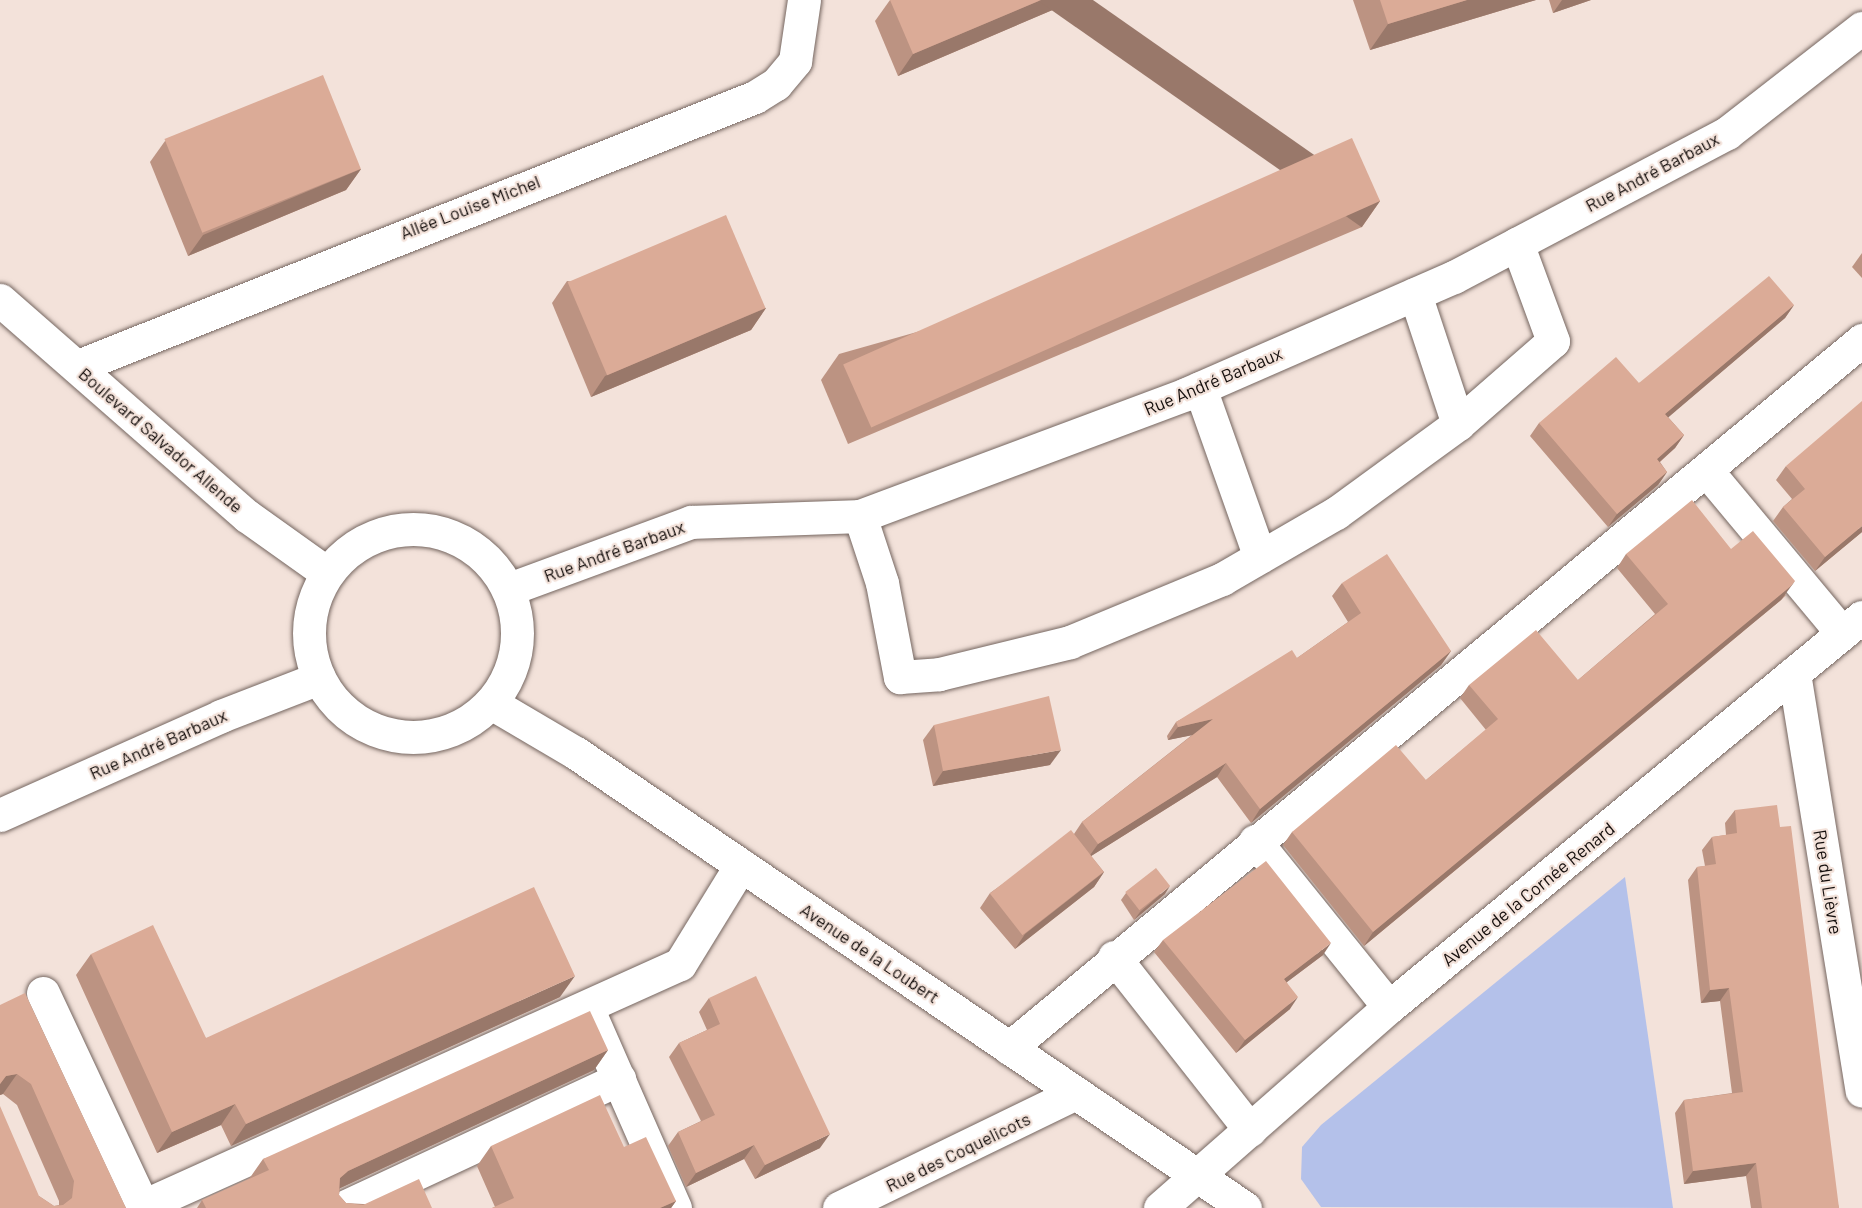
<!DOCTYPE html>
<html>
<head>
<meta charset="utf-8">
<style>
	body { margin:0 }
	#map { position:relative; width:1862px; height:1208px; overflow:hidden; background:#f3e2da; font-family:Barlow,sans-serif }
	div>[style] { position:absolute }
	.green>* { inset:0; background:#b4c1ea }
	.roads { filter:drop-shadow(0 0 2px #756660) drop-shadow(0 0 2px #756660) }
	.minor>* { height:33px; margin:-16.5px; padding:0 16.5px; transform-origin:16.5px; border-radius:16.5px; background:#fff }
	.minor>.ring { margin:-16.5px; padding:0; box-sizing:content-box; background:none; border:33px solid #fff; border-radius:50% }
	.wall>* { inset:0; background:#bc9382 }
	.shaded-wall>* { inset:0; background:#99786a; transform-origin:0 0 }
	.building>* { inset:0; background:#dbab97; transform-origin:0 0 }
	span { translate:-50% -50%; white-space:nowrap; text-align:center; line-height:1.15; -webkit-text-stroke:4.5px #f3e2da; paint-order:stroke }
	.street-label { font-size:18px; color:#140e0c }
</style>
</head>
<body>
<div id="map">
	<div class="green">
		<div style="clip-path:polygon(1625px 877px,1673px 1208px,1321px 1207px,1301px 1179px,1302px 1147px,1321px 1125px)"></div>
	</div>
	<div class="roads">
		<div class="minor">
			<div style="left:1415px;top:294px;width:137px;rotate:71.7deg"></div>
			<div style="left:0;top:300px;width:328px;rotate:41.2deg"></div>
			<div style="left:247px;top:516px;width:98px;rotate:35.5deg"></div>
			<div style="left:78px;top:366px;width:728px;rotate:-21.67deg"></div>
			<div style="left:755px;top:97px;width:25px;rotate:-32deg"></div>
			<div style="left:776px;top:84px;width:30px;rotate:-50deg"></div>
			<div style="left:795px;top:61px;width:62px;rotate:-81.6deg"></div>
			<div style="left:1200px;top:388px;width:179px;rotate:70.5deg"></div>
			<div style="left:1707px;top:471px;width:211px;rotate:50.2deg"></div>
			<div style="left:860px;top:516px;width:71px;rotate:71.8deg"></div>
			<div style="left:882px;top:583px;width:96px;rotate:79.2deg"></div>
			<div style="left:900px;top:677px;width:39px;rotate:-4deg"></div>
			<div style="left:939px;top:674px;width:135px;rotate:-13.7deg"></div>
			<div style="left:1070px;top:642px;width:165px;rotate:-22.5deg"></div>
			<div style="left:1222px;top:579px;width:132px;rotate:-30.1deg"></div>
			<div style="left:1336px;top:513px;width:151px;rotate:-36.1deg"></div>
			<div style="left:1458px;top:424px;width:126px;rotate:-41.1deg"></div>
			<div style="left:1553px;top:341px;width:104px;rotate:-110.2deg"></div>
			<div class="ring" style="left:309px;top:529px;width:175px;height:175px"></div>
			<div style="left:509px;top:589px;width:194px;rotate:-20.2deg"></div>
			<div style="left:691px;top:522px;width:169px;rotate:-2deg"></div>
			<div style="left:860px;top:516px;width:348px;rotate:-20.5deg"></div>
			<div style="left:1186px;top:394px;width:292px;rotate:-23.6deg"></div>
			<div style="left:1454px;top:277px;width:309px;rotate:-27.8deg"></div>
			<div style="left:1727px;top:133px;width:171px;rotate:-37.9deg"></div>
			<div style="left:1794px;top:673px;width:423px;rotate:80.8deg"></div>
			<div style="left:491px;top:703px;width:99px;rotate:30.5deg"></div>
			<div style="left:576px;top:753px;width:809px;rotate:34.22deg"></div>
			<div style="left:0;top:815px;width:242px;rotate:-24.1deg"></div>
			<div style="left:221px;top:716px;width:105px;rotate:-21.2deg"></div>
			<div style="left:1255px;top:841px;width:213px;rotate:51.1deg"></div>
			<div style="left:1114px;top:957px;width:220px;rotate:51.8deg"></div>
			<div style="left:43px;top:993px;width:235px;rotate:64.9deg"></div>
			<div style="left:143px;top:1206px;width:589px;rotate:-24.26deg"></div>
			<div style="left:680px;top:964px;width:116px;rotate:-58.4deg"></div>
			<div style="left:589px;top:1012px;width:214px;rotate:66.3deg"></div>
			<div style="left:1009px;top:1048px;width:1109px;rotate:-39.69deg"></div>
			<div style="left:342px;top:1208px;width:306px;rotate:-25deg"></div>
			<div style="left:839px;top:1208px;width:263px;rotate:-25.9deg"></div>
			<div style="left:1160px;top:1208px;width:305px;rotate:-41.3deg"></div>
			<div style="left:1389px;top:1007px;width:613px;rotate:-39.51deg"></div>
		</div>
	</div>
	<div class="wall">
		<div style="clip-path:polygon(890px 0,1076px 0,898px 76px,875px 21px)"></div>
		<div style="clip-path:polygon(1353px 0,1536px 0,1370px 50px)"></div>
		<div style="clip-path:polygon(1549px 0,1591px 0,1553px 13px)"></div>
		<div style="clip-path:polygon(165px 141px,361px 169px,346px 190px,188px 256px,150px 162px)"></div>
		<div style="clip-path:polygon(1380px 201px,1362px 227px,848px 444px,821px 380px,839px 354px)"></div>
		<div style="clip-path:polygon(1862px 253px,1862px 278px,1852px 267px)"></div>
		<div style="clip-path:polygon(567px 281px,766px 308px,751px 330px,591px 397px,552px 303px)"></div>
		<div style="clip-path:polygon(1794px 305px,1785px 318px,1668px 417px,1684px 435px,1675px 448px,1660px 462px,1667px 472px,1658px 485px,1608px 527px,1530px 436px,1539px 423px,1639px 383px)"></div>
		<div style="clip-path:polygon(1786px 466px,1862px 532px,1815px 571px,1773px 521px,1783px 507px,1792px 499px,1776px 480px)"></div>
		<div style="clip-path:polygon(1731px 549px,1786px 595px,1781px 600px,1364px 946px,1283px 845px,1292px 832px,1426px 780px,1486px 730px,1460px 698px,1469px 685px,1578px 680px,1655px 614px,1617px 568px,1626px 554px)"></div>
		<div style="clip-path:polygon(1342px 583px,1451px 651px,1441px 665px,1251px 823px,1217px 777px,1091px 856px,1104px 872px,1094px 887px,1015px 949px,980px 908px,990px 893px,1074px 834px,1082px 822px,1192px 735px,1168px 740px,1167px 736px,1176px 722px,1297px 658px,1348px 622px,1332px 596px)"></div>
		<div style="clip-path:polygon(934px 725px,1050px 765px,933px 786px,923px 740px)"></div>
		<div style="clip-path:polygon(1735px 810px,1839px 1208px,1751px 1208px,1746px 1176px,1684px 1184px,1675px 1113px,1684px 1100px,1732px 1093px,1720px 1001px,1701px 1003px,1688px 880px,1697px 867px,1705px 866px,1702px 850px,1712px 837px,1726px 835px,1725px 823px)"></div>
		<div style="clip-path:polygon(1126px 893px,1165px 894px,1134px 920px,1121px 900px)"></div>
		<div style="clip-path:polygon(1163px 940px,1323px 955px,1287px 982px,1290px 1009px,1236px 1053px,1154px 952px)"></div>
		<div style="clip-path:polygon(91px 954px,206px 1038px,560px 997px,231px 1146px,221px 1125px,157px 1153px,76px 975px)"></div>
		<div style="clip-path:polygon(709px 998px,820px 1148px,755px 1179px,744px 1159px,686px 1187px,668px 1146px,678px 1132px,701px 1121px,669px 1057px,679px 1043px,707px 1030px,699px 1012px)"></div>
		<div style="clip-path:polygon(0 1005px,126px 1208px,0 1208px,39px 1196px,54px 1206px,59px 1205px,59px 1201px,17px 1105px,3px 1094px,0 1095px)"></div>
		<div style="clip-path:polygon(608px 1050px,594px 1070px,340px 1188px,339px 1195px,346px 1203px,432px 1208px,197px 1208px,202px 1200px,249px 1179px,263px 1159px)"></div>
		<div style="clip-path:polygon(491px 1146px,624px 1147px,676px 1201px,671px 1208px,492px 1208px,495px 1207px,477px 1166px)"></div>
	</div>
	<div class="shaded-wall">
		<div style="clip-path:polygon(1041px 0,1076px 0,898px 76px,913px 54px)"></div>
		<div style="clip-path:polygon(1467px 0,1536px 0,1370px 50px,1388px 24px)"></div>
		<div style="clip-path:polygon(1562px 0,1591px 0,1553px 13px)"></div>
		<div style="clip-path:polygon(361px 169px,346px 190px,188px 256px,203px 235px)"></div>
		<div style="left:1380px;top:201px;width:32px;height:558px;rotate:125deg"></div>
		<div style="clip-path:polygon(1794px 305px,1785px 318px,1657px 427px,1665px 414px)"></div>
		<div style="clip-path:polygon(766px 308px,751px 330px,591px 397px,605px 376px)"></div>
		<div style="clip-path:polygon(1684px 435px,1675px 448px,1648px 472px,1657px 459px)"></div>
		<div style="clip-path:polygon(1667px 472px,1658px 485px,1608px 527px,1617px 514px)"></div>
		<div style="clip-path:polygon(1862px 526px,1862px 532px,1815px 571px,1825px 557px)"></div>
		<div style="clip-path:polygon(1795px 581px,1781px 600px,1364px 946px,1373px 932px)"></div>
		<div style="clip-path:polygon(1451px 651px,1441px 665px,1251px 823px,1260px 809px)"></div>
		<div style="clip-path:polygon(1213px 719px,1203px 733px,1168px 740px,1178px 727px)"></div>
		<div style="clip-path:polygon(1061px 750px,1050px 765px,933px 786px,943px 771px)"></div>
		<div style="clip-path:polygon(1226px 763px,1217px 777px,1088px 858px,1098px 844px)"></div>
		<div style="clip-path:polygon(1104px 872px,1094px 887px,1015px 949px,1025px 934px)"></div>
		<div style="clip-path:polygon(1170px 886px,1165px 894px,1134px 920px,1140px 912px)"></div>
		<div style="clip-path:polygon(1331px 943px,1323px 955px,1275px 991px,1284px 979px)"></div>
		<div style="clip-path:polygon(575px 976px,560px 997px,231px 1146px,246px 1124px)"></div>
		<div style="clip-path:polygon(1729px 988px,1720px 1001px,1701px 1003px,1710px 990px)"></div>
		<div style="clip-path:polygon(1298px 997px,1290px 1009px,1236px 1053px,1245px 1040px)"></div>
		<div style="clip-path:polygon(608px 1050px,594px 1070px,334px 1191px,340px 1178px,348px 1171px)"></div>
		<div style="clip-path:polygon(17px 1074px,3px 1094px,0 1095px,0 1084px,6px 1076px)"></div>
		<div style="clip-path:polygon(235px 1104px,221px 1125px,157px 1153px,172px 1132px)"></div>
		<div style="clip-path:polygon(830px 1134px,820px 1148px,755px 1179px,765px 1165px)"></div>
		<div style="clip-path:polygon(754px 1145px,744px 1159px,686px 1187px,696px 1173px)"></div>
		<div style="clip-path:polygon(1756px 1163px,1746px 1176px,1684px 1184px,1693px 1171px)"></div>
		<div style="clip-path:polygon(676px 1201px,671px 1208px,660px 1208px)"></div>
	</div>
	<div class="building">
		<div style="clip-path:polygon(890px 0,1041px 0,913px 54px)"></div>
		<div style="clip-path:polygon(1380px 0,1467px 0,1388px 24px)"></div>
		<div style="left:323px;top:75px;width:101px;height:171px;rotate:68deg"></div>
		<div style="left:1352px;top:138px;width:69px;height:557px;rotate:66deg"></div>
		<div style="left:726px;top:215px;width:101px;height:172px;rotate:67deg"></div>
		<div style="clip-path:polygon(1769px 276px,1794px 305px,1665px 414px,1684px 435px,1657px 459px,1667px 472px,1617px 514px,1539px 423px,1616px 357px,1639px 383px)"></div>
		<div style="clip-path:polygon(1862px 401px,1862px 526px,1825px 557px,1783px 507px,1805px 489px,1786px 466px)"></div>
		<div style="clip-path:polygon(1692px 500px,1731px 549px,1753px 531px,1795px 581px,1791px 586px,1373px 932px,1292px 832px,1396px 745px,1426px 780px,1498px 719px,1469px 685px,1536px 630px,1578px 680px,1668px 604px,1626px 554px)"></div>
		<div style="clip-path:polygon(1387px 554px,1451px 651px,1260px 809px,1226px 763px,1098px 844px,1082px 822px,1213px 719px,1178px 727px,1176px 722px,1292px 650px,1297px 658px,1361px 613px,1342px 583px)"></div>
		<div style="clip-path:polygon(1049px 696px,1061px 750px,943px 771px,934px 725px)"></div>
		<div style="clip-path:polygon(1777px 805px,1780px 827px,1791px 826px,1839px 1208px,1762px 1208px,1756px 1163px,1693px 1171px,1684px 1100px,1743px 1092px,1729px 988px,1710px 990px,1697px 867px,1716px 864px,1712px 837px,1737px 833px,1735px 810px)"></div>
		<div style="left:1071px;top:830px;width:53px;height:103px;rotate:52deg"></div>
		<div style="clip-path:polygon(1266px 861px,1331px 943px,1284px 979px,1298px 997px,1245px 1040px,1163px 940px)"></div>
		<div style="left:1156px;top:868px;width:23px;height:39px;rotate:52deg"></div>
		<div style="clip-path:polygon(534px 887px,575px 976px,246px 1124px,235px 1104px,172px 1132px,91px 954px,153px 925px,206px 1038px)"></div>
		<div style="clip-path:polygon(756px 976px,830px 1134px,765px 1165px,754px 1145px,696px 1173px,678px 1132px,715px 1115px,679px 1043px,720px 1024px,709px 998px)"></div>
		<div style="clip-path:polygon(25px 993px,126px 1208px,0 1208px,0 1106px,39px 1196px,54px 1206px,63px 1205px,72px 1198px,74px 1181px,31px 1084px,17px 1074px,6px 1076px,0 1084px,0 1005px)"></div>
		<div style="clip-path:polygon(590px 1011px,608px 1050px,348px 1171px,340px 1178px,339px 1195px,346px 1203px,363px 1205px,419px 1179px,432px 1208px,206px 1208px,202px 1200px,269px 1170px,263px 1159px)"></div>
		<div style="clip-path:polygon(600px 1095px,624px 1147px,646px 1137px,676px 1201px,660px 1208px,492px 1208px,514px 1198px,491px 1146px)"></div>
	</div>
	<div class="street-label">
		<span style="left:1652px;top:172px;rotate:-28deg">Rue André Barbaux</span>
		<span style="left:470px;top:207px;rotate:-21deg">Allée Louise Michel</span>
		<span style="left:1213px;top:381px;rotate:-23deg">Rue André Barbaux</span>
		<span style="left:161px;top:440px;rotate:41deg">Boulevard Salvador Allende</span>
		<span style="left:614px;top:551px;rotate:-20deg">Rue André Barbaux</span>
		<span style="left:158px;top:744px;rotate:-24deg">Rue André Barbaux</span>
		<span style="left:1828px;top:882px;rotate:81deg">Rue du Lièvre</span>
		<span style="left:1528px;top:894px;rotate:-39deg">Avenue de la Cornée Renard</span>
		<span style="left:870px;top:953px;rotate:34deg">Avenue de la Loubert</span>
		<span style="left:958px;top:1152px;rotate:-26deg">Rue des Coquelicots</span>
	</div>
</div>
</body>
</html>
